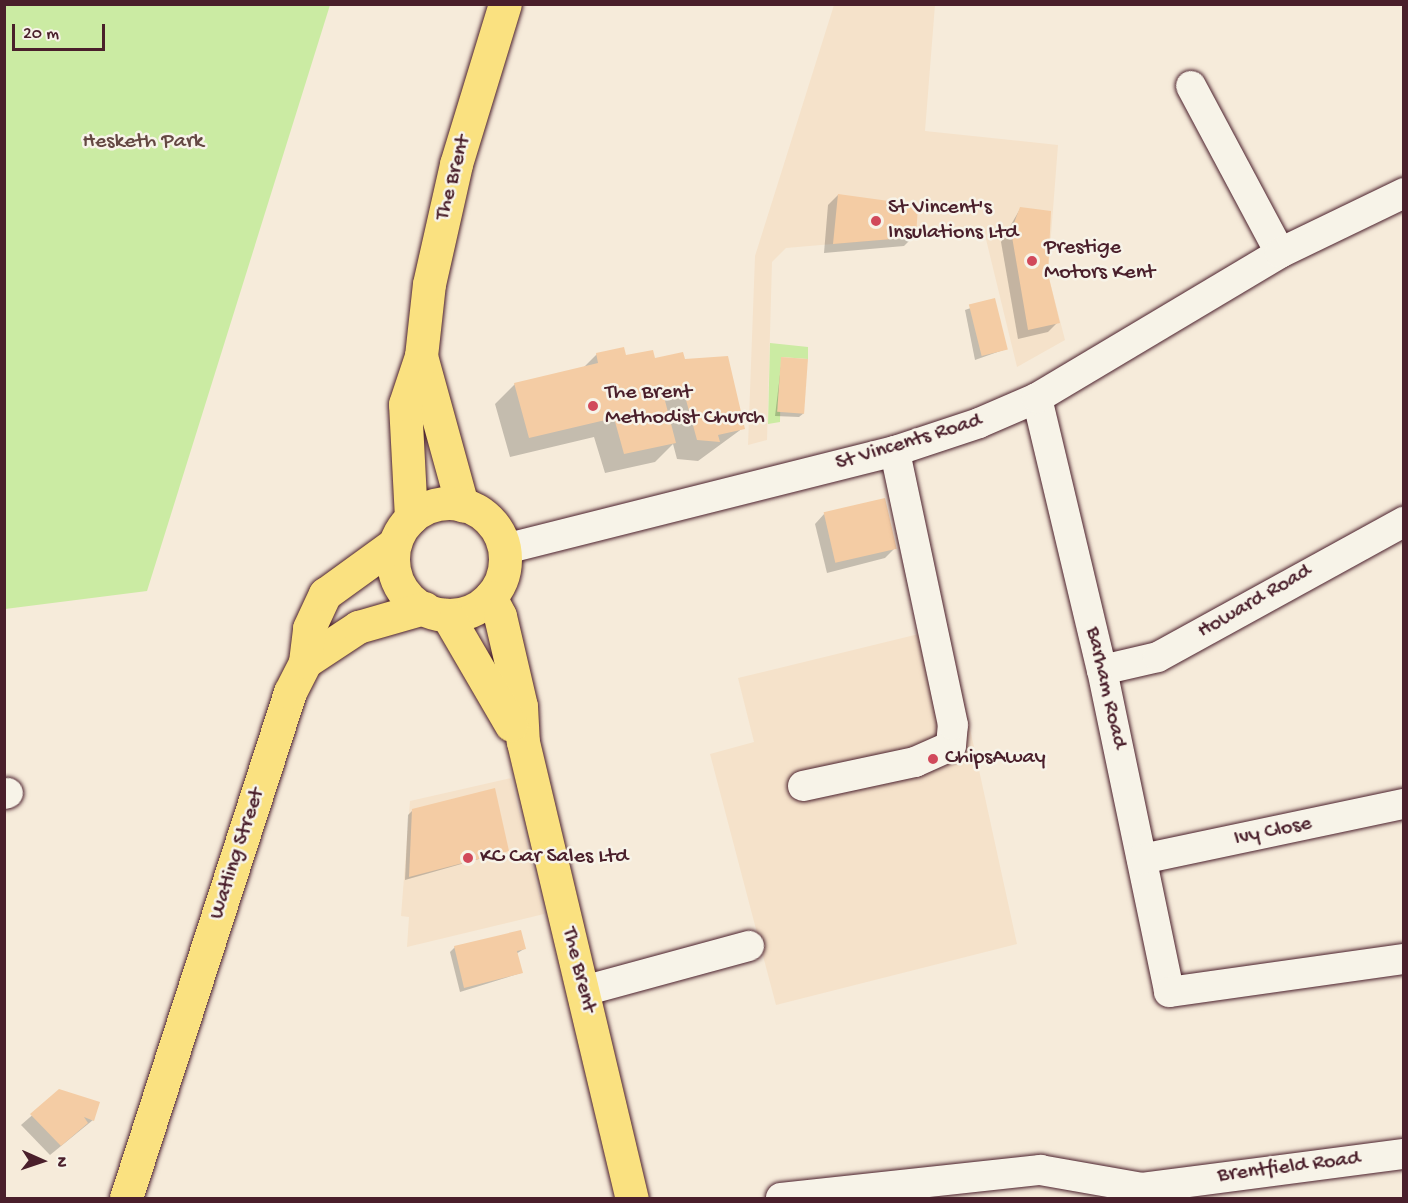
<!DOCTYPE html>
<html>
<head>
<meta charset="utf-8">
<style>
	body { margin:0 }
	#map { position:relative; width:1408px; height:1203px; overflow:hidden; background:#f6ebda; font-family:"Gochi Hand",sans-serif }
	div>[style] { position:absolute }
	.built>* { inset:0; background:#f5e2ca }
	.green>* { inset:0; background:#cbeba3 }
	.shadow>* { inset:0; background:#0003 }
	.building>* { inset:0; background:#f4cca4; transform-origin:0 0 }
	.roads { filter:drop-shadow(0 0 2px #4a1f2b) drop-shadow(0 0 2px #4a1f2b) }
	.minor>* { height:30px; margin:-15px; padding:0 15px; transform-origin:15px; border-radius:15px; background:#f7f3e8 }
	.major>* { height:33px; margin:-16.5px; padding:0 16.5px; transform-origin:16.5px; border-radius:16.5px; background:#fae180 }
	.major>.ring { margin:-16.5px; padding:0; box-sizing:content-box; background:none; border:33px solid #fae180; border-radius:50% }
	.dots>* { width:16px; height:16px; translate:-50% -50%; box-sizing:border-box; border:3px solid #f7f3e8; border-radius:50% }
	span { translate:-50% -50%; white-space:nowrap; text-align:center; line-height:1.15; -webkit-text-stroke:5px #f7f3e8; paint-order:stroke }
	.park-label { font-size:22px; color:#644843 }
	.street-label { font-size:22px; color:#4a1f2b }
	.poi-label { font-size:22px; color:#4a1f2b }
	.left { translate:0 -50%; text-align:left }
	.frame { position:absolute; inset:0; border:6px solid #4a1f2b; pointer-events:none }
	.north { position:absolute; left:12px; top:1131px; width:60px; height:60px; -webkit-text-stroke:4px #f7f3e8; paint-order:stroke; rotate:93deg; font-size:16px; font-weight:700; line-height:24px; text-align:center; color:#4a1f2b }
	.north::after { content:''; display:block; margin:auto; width:21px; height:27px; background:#4a1f2b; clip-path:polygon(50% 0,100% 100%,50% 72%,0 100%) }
	.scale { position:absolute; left:12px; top:24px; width:93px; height:27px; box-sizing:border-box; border:3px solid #4a1f2b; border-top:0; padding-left:8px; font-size:18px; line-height:21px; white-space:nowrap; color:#4a1f2b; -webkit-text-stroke:4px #f7f3e8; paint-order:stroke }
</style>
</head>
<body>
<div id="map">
	<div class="built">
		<div style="clip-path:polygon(834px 5px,935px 5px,925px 131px,1058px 145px,1048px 274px,1065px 340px,1017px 367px,984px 231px,786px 248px,772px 262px,767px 440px,748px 445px,755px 256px)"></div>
		<div style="clip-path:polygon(912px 463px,1017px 944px,776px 1005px,762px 952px,613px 972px,757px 933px,710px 754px,754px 742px,738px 678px,927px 632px)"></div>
		<div style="clip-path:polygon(511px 778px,544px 914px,407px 947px,409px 917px,401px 916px,410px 801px)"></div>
	</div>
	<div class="green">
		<div style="clip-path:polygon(5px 4px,330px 5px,147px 591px,5px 609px)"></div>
		<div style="clip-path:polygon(770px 343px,808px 347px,808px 359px,781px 357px,780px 422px,768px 424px)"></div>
	</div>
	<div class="shadow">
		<div style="clip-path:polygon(838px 195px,914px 236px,904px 246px,824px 253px,828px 205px)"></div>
		<div style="clip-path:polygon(1020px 209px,1058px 322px,1048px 332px,1018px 339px,1001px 242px)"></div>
		<div style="clip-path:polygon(994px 300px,1006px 349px,975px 360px,965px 310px)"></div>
		<div style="clip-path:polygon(597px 354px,684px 360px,743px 428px,698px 461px,677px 459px,673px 444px,655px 462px,605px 473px,594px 437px,510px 457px,495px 404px,515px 384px,583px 368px)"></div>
		<div style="clip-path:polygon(782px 358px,804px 413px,799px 417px,775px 416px)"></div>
		<div style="clip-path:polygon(825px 513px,895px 548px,885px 558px,827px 573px,815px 524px)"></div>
		<div style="clip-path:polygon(413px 810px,507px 851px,405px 880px,408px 815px)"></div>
		<div style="clip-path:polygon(455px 947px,524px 949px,516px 954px,521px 973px,460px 992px,450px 952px)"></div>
		<div style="clip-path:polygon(60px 1091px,93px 1120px,50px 1155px,21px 1125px)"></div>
	</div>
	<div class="building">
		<div style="clip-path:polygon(838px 194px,918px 205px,916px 237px,833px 244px)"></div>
		<div style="clip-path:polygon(1020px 207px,1051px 211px,1048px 274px,1060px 323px,1028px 330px,1011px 231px)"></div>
		<div style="left:995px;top:298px;width:53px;height:27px;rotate:76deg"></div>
		<div style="clip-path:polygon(624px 347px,626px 355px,653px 350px,655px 358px,683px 352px,685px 359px,728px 356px,745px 429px,718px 435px,720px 442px,697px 440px,683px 389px,663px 393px,676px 443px,624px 454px,614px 418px,529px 438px,514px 383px,598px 363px,596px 353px)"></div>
		<div style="left:781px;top:357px;width:27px;height:55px;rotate:4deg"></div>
		<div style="left:885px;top:498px;width:52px;height:63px;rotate:77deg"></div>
		<div style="clip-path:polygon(495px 788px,509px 851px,409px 877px,412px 809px)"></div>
		<div style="clip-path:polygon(521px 930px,526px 949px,517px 951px,523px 973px,464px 988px,454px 946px)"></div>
		<div style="clip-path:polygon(59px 1089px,100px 1102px,94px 1121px,84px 1117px,88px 1123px,61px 1146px,30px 1114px)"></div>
	</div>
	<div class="roads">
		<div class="minor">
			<div style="left:1191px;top:86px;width:189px;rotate:61.9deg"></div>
			<div style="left:1037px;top:398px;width:280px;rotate:76.6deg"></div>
			<div style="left:1102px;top:670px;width:329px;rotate:78.2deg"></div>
			<div style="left:1169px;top:992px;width:237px;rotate:-8deg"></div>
			<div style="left:505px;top:549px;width:402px;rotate:-14.1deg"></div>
			<div style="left:895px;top:451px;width:89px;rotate:-18.4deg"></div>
			<div style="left:979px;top:423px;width:63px;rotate:-23.3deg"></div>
			<div style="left:1037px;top:398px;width:283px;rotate:-30.8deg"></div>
			<div style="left:1280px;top:253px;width:138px;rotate:-25.8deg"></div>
			<div style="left:1102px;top:670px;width:57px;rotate:-13.1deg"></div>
			<div style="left:1158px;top:657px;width:281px;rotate:-28.8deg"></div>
			<div style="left:803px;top:786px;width:115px;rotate:-12.1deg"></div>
			<div style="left:915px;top:762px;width:39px;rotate:-24deg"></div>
			<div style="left:951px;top:746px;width:21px;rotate:-85deg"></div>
			<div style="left:953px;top:725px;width:280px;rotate:-102deg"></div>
			<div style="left:4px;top:794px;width:4px;rotate:-14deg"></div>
			<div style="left:1142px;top:859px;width:268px;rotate:-11.9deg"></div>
			<div style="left:583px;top:991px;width:172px;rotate:-15.2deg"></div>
			<div style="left:781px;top:1198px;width:261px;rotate:-6.2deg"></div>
			<div style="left:1040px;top:1170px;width:104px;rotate:10deg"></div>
			<div style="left:1142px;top:1188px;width:264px;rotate:-7.4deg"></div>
		</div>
		<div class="major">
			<div style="left:421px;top:356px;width:155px;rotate:74.6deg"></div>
			<div class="ring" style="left:393px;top:503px;width:79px;height:79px"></div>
			<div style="left:411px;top:518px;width:114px;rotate:-93deg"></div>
			<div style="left:405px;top:404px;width:51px;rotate:-71.6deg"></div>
			<div style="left:421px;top:356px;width:72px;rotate:-83.7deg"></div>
			<div style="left:429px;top:284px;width:123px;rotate:-77.3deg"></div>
			<div style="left:456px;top:164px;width:167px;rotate:-73deg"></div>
			<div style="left:490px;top:597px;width:21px;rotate:62deg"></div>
			<div style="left:500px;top:616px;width:92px;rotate:76.9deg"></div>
			<div style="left:521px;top:706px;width:36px;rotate:87deg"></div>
			<div style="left:523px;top:742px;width:469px;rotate:76.6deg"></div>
			<div style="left:447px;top:615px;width:127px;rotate:59.8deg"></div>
			<div style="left:305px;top:662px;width:64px;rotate:-33.4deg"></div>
			<div style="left:358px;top:627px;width:69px;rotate:-16.1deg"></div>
			<div style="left:126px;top:1198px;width:532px;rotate:-72.04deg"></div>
			<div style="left:290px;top:692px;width:34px;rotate:-63deg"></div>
			<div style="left:305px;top:662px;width:34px;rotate:-83deg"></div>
			<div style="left:309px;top:628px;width:38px;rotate:-65deg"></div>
			<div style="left:325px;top:594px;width:85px;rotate:-35.9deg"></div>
		</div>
	</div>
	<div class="dots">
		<div style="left:876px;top:221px;background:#d1495b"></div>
		<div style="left:1032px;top:261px;background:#d1495b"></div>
		<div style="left:593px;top:406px;background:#d1495b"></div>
		<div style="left:933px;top:759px;background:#d1495b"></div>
		<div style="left:468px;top:858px;background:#d1495b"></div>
	</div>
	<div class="park-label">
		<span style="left:143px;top:143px">Hesketh Park</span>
	</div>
	<div class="street-label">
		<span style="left:454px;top:178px;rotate:-75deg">The Brent</span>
		<span style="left:909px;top:443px;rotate:-17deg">St Vincents Road</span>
		<span style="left:1255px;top:602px;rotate:-30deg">Howard Road</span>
		<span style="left:1105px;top:688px;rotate:77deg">Barham Road</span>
		<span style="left:1273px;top:832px;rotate:-12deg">Ivy Close</span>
		<span style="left:238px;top:854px;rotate:-72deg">Watling Street</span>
		<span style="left:578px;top:970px;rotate:76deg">The Brent</span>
		<span style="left:1289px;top:1168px;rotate:-7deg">Brentfield Road</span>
	</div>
	<div class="poi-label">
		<span class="left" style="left:888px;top:221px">St Vincent's<br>Insulations Ltd</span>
		<span class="left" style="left:1044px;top:261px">Prestige<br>Motors Kent</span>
		<span class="left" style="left:605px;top:406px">The Brent<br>Methodist Church</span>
		<span class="left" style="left:945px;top:759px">ChipsAway</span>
		<span class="left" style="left:480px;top:858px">KC Car Sales Ltd</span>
	</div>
	<div class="frame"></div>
	<div class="north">N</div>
	<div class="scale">20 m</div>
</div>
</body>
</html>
